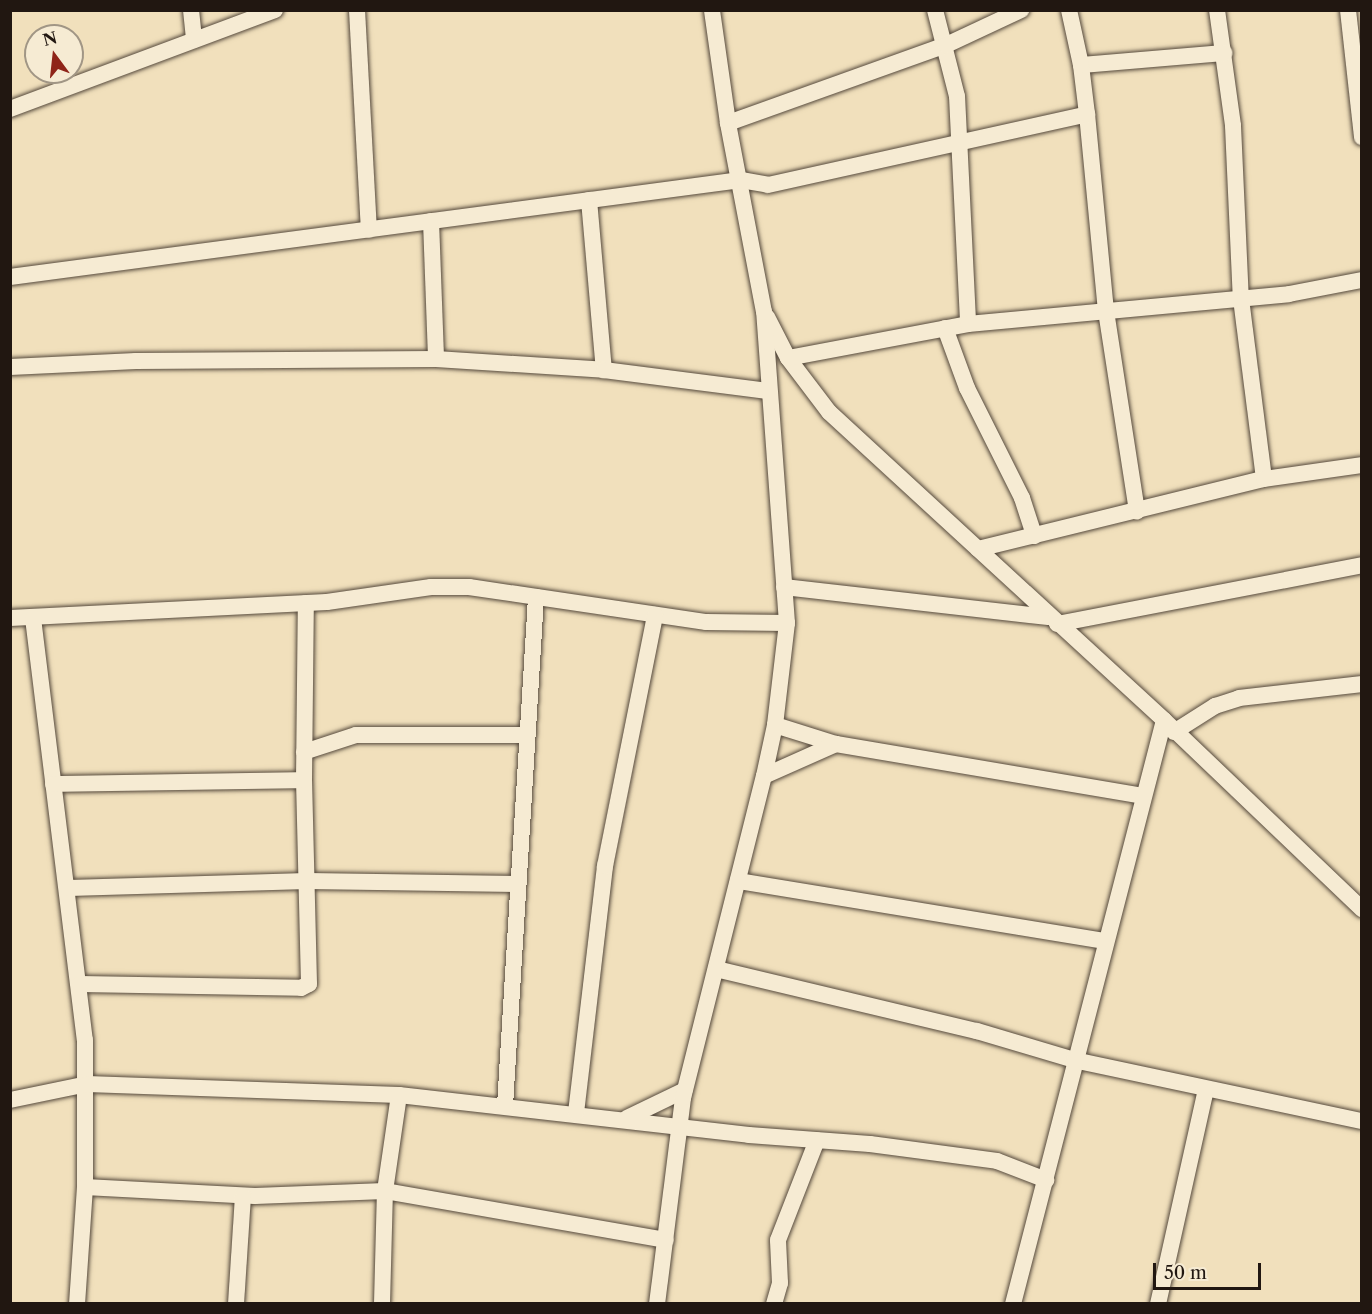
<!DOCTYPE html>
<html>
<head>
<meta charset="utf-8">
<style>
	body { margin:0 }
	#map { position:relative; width:1372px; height:1314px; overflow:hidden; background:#f1e0bc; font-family:"Libre Caslon Text",serif }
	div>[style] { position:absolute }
	.roads { filter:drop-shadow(0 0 2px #55493c) drop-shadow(0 0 2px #55493c) }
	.street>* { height:16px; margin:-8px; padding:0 8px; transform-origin:8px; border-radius:8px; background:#f6ebd3 }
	span { translate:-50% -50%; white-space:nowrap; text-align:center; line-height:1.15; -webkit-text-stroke:5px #f6ebd3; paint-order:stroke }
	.frame { position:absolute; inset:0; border:12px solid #211711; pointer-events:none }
	.north { position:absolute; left:24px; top:24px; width:60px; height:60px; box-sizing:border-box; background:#f6ebd3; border:2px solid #a19685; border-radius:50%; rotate:345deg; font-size:16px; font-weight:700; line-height:24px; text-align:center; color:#211711 }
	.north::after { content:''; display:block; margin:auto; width:21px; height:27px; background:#8f2418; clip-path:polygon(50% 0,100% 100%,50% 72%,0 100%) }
	.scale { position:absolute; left:1153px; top:1263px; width:108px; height:27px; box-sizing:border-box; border:3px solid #211711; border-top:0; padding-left:8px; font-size:18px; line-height:21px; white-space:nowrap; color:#211711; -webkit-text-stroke:4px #f6ebd3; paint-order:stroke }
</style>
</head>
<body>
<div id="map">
	<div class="roads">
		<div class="street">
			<div style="left:191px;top:10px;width:30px;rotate:84deg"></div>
			<div style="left:357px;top:10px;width:220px;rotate:86.9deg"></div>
			<div style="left:935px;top:10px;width:89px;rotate:75.7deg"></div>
			<div style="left:957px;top:96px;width:228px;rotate:87.2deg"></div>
			<div style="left:1217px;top:10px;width:117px;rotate:82.1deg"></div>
			<div style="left:1233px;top:126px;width:173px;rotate:87.4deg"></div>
			<div style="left:1241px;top:299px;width:181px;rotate:82.7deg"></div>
			<div style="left:1348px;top:10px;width:128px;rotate:83.7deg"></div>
			<div style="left:1081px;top:65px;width:144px;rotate:-4.8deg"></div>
			<div style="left:10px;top:109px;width:283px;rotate:-20.5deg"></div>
			<div style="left:1087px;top:114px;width:198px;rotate:84.5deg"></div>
			<div style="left:1106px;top:311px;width:203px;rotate:81.2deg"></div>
			<div style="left:728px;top:123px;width:232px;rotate:-19.7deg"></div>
			<div style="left:946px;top:45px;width:83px;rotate:-25deg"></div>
			<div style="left:589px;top:200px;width:171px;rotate:85deg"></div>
			<div style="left:431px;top:221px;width:138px;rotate:87.9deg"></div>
			<div style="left:10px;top:277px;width:737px;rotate:-7.56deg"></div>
			<div style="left:741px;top:180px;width:27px;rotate:10deg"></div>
			<div style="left:768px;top:185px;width:327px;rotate:-12.5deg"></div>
			<div style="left:1087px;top:114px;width:49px;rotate:-97deg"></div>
			<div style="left:1081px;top:65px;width:56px;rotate:-102.3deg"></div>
			<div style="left:767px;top:317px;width:46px;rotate:62.9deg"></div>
			<div style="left:788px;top:358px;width:68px;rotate:52.8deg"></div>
			<div style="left:829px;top:412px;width:455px;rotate:42.6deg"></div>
			<div style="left:1164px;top:720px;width:274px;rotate:43.7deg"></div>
			<div style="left:945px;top:328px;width:64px;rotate:69.9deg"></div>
			<div style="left:967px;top:388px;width:123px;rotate:63.4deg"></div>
			<div style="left:1022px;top:498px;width:40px;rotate:72deg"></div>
			<div style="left:788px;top:358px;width:183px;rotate:-10.7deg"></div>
			<div style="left:968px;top:324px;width:322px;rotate:-5.3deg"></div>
			<div style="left:1289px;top:294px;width:74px;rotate:-10.9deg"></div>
			<div style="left:10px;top:367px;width:126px;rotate:-2.7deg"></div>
			<div style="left:136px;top:361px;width:300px;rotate:-0.4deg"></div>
			<div style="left:436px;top:359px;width:168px;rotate:3.7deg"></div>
			<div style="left:604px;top:370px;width:165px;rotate:7.3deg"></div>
			<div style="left:978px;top:549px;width:294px;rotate:-13.8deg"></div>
			<div style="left:1264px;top:479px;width:99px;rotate:-8.1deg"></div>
			<div style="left:784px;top:587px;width:266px;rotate:6.5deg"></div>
			<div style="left:10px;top:618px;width:317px;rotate:-2.9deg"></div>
			<div style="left:327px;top:602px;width:105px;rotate:-8.2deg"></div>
			<div style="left:431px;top:587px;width:38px"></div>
			<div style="left:469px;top:587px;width:240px;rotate:8.4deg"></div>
			<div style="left:706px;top:622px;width:81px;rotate:0.7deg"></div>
			<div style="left:33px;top:618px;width:425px;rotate:83deg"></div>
			<div style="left:85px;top:1040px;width:147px;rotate:90deg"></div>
			<div style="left:85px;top:1187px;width:117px;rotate:93.9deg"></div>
			<div style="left:1057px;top:624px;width:311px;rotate:-10.9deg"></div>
			<div style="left:775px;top:725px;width:64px;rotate:17.3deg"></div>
			<div style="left:836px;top:744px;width:311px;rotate:9.6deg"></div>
			<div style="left:1174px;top:732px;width:49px;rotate:-32.4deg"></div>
			<div style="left:1215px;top:706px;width:25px;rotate:-18deg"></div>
			<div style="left:1239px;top:698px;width:124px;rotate:-6.5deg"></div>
			<div style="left:304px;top:752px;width:55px;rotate:-18.1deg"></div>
			<div style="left:356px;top:735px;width:170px"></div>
			<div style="left:764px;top:776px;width:79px;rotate:-24deg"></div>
			<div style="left:53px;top:784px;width:251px;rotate:-0.9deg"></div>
			<div style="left:738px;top:881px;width:372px;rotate:9.3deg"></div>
			<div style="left:69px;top:888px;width:238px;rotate:-1.7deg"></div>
			<div style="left:307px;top:881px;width:210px;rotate:0.8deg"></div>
			<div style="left:716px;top:969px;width:268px;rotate:13.4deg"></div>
			<div style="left:977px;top:1031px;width:101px;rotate:16.6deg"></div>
			<div style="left:1074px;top:1060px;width:294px;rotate:12deg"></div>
			<div style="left:80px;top:984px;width:221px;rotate:1deg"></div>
			<div style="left:301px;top:988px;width:9px;rotate:-27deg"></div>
			<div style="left:309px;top:984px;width:204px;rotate:-91.4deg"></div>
			<div style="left:304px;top:780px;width:177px;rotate:-89.4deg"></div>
			<div style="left:10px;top:1100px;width:79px;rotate:-11.7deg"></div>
			<div style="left:87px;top:1084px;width:312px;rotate:2deg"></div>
			<div style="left:399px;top:1095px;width:352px;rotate:6.5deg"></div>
			<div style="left:749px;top:1135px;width:121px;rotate:4.3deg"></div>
			<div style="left:870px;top:1144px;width:128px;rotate:7.6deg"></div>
			<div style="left:997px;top:1161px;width:53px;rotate:21.2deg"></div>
			<div style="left:505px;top:1106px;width:510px;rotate:-86.51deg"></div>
			<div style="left:576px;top:1113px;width:249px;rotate:-83.3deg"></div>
			<div style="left:605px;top:866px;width:256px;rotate:-78.7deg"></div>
			<div style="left:627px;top:1118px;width:64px;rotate:-25.8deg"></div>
			<div style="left:85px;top:1187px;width:170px;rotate:3deg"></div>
			<div style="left:255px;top:1196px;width:130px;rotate:-2.2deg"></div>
			<div style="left:385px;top:1191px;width:285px;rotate:9.9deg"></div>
			<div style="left:236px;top:1304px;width:108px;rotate:-86.3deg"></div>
			<div style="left:382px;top:1304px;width:113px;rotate:-88.5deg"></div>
			<div style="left:385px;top:1191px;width:97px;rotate:-81.7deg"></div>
			<div style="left:657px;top:1304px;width:208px;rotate:-82.8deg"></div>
			<div style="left:683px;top:1098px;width:332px;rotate:-75.9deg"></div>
			<div style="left:764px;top:776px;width:52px;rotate:-77.8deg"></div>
			<div style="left:775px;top:725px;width:103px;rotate:-83.3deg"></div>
			<div style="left:787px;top:623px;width:312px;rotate:-94.2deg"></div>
			<div style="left:764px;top:312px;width:192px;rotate:-100.8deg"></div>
			<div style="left:728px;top:123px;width:114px;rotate:-98.1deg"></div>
			<div style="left:774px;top:1304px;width:22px;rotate:-74deg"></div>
			<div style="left:780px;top:1283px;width:43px;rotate:-92.7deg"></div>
			<div style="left:778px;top:1240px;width:107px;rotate:-68.7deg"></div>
			<div style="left:1013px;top:1304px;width:603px;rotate:-75.5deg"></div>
			<div style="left:1158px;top:1304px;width:220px;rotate:-77.4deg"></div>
		</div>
	</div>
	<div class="frame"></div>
	<div class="north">N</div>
	<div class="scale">50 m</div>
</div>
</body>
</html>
